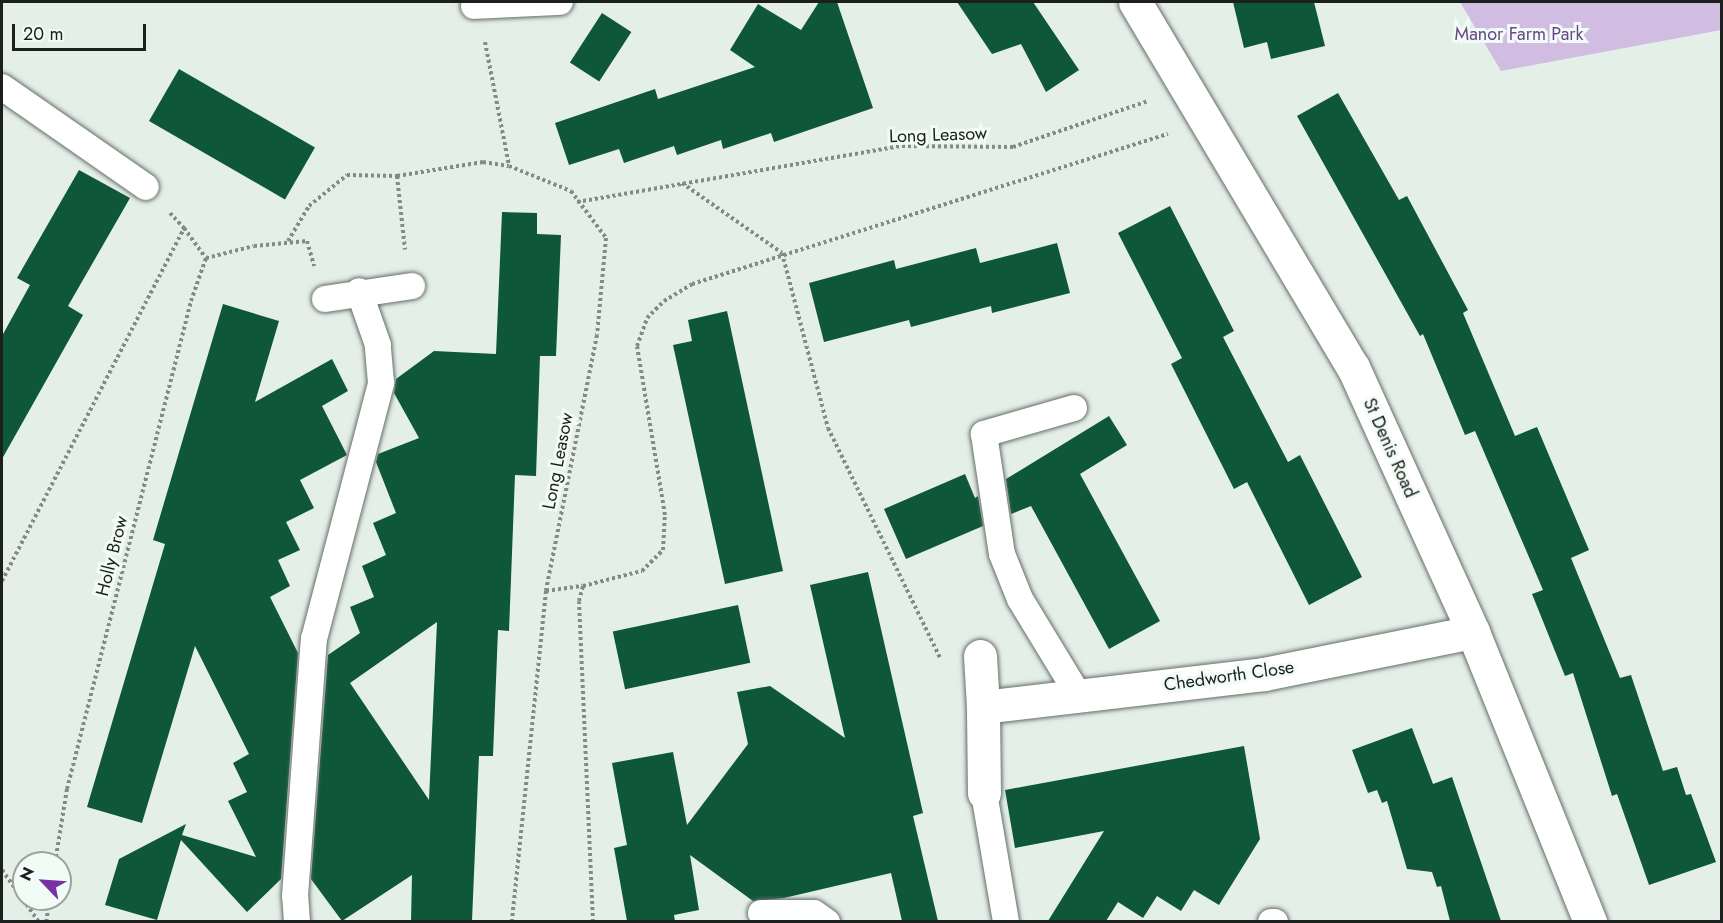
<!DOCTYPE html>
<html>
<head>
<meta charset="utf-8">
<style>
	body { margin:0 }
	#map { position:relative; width:1723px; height:923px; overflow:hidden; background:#e4efe8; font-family:Jost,sans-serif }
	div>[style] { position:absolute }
	.green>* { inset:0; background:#d0bde1 }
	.building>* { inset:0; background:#0e5738; transform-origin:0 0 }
	.path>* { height:4px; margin-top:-2px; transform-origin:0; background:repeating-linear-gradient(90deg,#848b87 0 3px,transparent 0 6px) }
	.roads { filter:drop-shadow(0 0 2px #656e69) drop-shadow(0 0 2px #656e69) }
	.lane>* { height:26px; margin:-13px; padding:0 13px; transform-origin:13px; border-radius:13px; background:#fff }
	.street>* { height:33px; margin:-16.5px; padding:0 16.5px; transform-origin:16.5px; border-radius:16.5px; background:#fff }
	span { translate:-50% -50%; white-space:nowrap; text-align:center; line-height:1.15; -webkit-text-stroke:6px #f2fcf6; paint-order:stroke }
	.park-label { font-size:18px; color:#6a4388 }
	.street-label { font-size:18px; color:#1b1f1d }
	.frame { position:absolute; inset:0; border:3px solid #1b1f1d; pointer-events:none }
	.north { position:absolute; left:12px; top:851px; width:60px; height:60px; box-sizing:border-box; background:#f2fcf6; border:2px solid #9ca49f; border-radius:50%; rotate:295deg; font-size:16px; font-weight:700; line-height:24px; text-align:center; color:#1b1f1d }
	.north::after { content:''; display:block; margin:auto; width:21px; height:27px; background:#7731a5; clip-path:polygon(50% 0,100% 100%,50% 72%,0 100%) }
	.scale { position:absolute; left:12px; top:24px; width:134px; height:27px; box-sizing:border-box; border:3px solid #1b1f1d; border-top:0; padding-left:8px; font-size:18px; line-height:21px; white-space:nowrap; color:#1b1f1d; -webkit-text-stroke:4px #f2fcf6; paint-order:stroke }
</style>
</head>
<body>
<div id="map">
	<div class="green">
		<div style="clip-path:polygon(1460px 2px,1721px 2px,1721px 30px,1501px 71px)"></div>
	</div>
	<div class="building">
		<div style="clip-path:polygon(819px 2px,837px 2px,873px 108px,774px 142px,771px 133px,723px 149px,721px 140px,677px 155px,674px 146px,624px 163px,619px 149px,569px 165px,555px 123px,655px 89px,658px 99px,755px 67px,730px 50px,758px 4px,801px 30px)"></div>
		<div style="clip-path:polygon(957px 2px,1033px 2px,1079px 70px,1046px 92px,1021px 44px,992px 54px)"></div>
		<div style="clip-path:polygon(1233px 2px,1314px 2px,1325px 46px,1271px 59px,1267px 42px,1244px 48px)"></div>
		<div style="left:602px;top:13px;width:35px;height:59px;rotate:33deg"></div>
		<div style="left:179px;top:69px;width:157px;height:60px;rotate:30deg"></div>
		<div style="clip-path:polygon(1338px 93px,1399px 200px,1407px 196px,1468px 310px,1463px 313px,1515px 436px,1537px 427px,1589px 550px,1571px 558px,1620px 678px,1631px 675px,1663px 771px,1677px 767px,1686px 795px,1691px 794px,1716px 862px,1649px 885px,1617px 794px,1612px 796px,1573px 673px,1565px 676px,1532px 594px,1543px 590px,1475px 431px,1465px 435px,1423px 334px,1420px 336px,1297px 116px)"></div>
		<div style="clip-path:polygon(79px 170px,130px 198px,68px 306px,83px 315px,2px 459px,2px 336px,30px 285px,17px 278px)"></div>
		<div style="clip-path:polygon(1170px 206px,1234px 331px,1223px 337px,1288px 462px,1300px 455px,1362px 577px,1309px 605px,1247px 482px,1234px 489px,1171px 364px,1182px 358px,1118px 233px)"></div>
		<div style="clip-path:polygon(evenodd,502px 212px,537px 213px,537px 234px,561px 235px,556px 356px,540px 356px,536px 476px,515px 475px,509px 631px,498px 630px,493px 756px,479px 756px,472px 921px,411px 921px,412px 875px,342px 921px,311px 879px,328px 655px,360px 633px,350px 607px,374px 597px,362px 566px,386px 555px,373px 523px,396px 513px,376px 462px,378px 454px,419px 438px,394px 393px,396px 379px,434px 351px,496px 354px,502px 212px,437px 622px,429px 800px,350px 683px,437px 622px)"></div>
		<div style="clip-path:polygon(1057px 243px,1070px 293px,992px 313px,991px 306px,911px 327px,909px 320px,824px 342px,809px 283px,894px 260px,896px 269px,976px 248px,980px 263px)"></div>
		<div style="clip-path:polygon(223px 304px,279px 321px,255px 402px,332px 359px,348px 391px,322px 406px,347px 455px,300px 480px,314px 508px,286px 522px,300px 550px,278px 560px,290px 586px,270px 597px,298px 653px,281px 879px,247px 912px,181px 840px,157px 920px,105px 905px,119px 859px,186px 824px,182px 835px,256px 857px,228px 801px,247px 792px,233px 763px,249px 754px,195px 646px,142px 823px,87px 807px,165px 544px,153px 540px)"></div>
		<div style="clip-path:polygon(727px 311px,783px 571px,725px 584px,673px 345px,692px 341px,688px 320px)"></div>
		<div style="clip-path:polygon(1109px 416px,1127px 445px,1080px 474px,1160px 621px,1109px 649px,1031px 506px,1011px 514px,1006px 479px)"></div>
		<div style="clip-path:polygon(965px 474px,975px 498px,978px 496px,983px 526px,906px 559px,884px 509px)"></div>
		<div style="clip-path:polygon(868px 572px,923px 813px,913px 816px,938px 921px,902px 921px,891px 873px,784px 898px,753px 901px,690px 855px,699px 910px,674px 915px,675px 921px,627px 921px,614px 848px,627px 845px,612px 763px,673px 752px,687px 825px,748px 744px,737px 692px,770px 686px,845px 738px,810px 585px)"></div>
		<div style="left:738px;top:605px;width:59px;height:128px;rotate:78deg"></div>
		<div style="clip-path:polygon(1412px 728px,1433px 784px,1452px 777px,1501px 921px,1450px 921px,1441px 886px,1437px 887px,1432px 872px,1407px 869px,1387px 801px,1382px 803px,1377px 790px,1368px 793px,1352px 750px)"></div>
		<div style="clip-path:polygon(1244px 746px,1260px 839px,1219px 905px,1194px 890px,1181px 911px,1157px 896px,1143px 918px,1118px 902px,1106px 921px,1048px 921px,1104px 831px,1015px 848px,1005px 790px)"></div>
	</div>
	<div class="path">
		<div style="left:485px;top:42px;width:126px;rotate:79deg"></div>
		<div style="left:397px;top:176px;width:74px;rotate:83.8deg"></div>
		<div style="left:682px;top:183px;width:122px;rotate:35deg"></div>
		<div style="left:782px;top:253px;width:181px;rotate:75.3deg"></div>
		<div style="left:828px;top:428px;width:256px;rotate:64deg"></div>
		<div style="left:577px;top:202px;width:330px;rotate:-9.8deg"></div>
		<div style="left:902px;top:146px;width:111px;rotate:0.5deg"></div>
		<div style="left:1013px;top:147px;width:143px;rotate:-18.8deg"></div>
		<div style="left:170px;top:213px;width:21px;rotate:47deg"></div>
		<div style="left:288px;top:241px;width:41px;rotate:-59deg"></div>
		<div style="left:309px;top:206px;width:49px;rotate:-39.2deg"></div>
		<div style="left:347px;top:175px;width:50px;rotate:1.1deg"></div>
		<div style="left:397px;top:176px;width:87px;rotate:-9.2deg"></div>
		<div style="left:483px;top:162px;width:26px;rotate:9deg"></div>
		<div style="left:509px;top:166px;width:67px;rotate:22deg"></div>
		<div style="left:571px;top:191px;width:59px;rotate:53.3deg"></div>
		<div style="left:606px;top:238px;width:97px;rotate:95.3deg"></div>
		<div style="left:597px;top:335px;width:261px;rotate:101.3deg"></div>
		<div style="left:546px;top:591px;width:333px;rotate:95.9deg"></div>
		<div style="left:2px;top:581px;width:397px;rotate:-62.7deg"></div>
		<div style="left:184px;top:228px;width:37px;rotate:54deg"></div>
		<div style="left:546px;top:591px;width:37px;rotate:-8deg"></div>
		<div style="left:55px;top:863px;width:75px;rotate:-80.8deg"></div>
		<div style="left:67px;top:789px;width:504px;rotate:-75.74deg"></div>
		<div style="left:191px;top:301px;width:46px;rotate:-70.8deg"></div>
		<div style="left:206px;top:258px;width:49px;rotate:-14deg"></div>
		<div style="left:254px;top:246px;width:53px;rotate:-5.4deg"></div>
		<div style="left:307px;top:241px;width:26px;rotate:74deg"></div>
		<div style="left:2px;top:870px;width:64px;rotate:54.6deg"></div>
		<div style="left:46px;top:922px;width:23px;rotate:-80deg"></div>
		<div style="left:593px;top:922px;width:321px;rotate:-92.5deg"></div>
		<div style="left:579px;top:601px;width:16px;rotate:-75deg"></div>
		<div style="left:583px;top:586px;width:61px;rotate:-14.3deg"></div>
		<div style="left:642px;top:571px;width:30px;rotate:-45deg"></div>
		<div style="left:663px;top:550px;width:35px;rotate:-87deg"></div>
		<div style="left:665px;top:515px;width:171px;rotate:-99.4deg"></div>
		<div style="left:637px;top:346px;width:30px;rotate:-70deg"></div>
		<div style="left:647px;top:318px;width:24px;rotate:-45deg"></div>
		<div style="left:664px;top:301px;width:33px;rotate:-31deg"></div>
		<div style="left:692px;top:284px;width:499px;rotate:-17.5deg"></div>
	</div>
	<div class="roads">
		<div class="lane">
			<div style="left:474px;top:6px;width:86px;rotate:-2.7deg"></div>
			<div style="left:2px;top:87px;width:175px;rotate:34.8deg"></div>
			<div style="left:325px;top:299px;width:88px;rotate:-8.5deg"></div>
			<div style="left:1074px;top:408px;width:94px;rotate:163.9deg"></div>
			<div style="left:984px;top:434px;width:121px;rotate:81.5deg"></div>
			<div style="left:1002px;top:554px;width:48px;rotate:68.2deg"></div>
			<div style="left:1020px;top:599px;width:114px;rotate:58.7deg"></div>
			<div style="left:984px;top:793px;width:131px;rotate:80.3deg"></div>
			<div style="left:761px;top:913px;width:53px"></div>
			<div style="left:814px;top:913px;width:16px;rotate:35deg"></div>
			<div style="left:297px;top:922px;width:26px;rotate:-94deg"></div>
			<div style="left:295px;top:896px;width:258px;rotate:-85.8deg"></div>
			<div style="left:314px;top:639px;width:265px;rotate:-75.3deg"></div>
			<div style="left:381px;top:383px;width:38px;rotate:-95deg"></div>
			<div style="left:378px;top:345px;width:57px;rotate:-109.4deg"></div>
			<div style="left:1271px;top:922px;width:4px"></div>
		</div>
		<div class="street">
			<div style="left:1135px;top:2px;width:425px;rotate:59.2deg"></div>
			<div style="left:1353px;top:367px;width:291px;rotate:65.6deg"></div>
			<div style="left:1473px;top:632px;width:313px;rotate:68deg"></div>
			<div style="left:980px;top:656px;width:51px;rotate:86.6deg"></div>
			<div style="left:984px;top:793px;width:86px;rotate:-90.7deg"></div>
			<div style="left:983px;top:707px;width:283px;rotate:-6.7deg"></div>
			<div style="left:1264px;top:674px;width:213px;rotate:-11.4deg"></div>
		</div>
	</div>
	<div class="park-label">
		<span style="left:1519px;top:34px">Manor Farm Park</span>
	</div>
	<div class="street-label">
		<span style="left:938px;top:135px;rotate:-2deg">Long Leasow</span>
		<span style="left:1390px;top:448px;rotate:66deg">St Denis Road</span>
		<span style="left:558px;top:461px;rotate:-79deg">Long Leasow</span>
		<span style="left:112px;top:556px;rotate:-76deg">Holly Brow</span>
		<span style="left:1229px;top:676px;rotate:-8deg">Chedworth Close</span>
	</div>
	<div class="frame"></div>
	<div class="north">N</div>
	<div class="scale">20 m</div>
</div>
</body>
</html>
